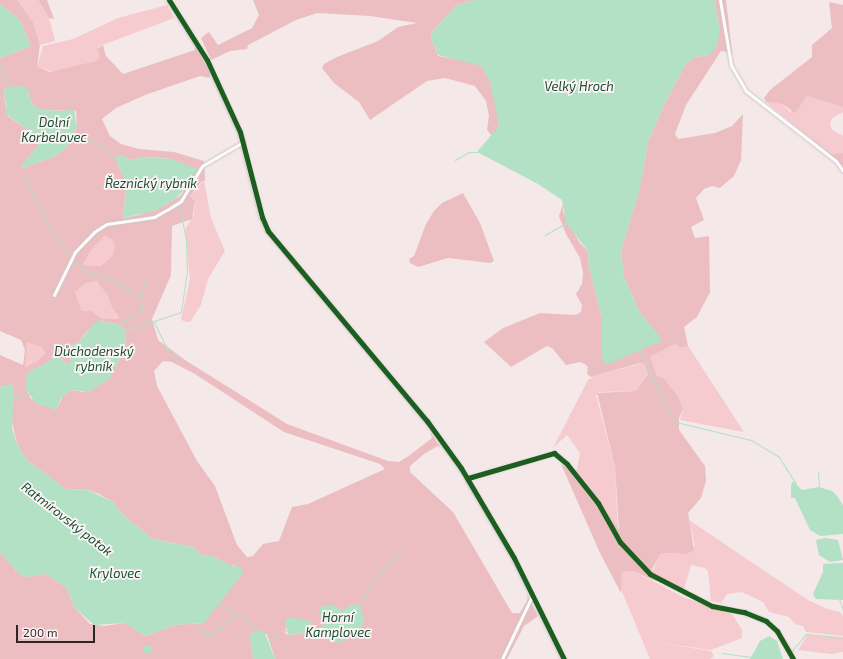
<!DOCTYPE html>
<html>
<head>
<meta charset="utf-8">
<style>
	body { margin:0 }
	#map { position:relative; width:843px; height:659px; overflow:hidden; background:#f4e8e8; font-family:"Exo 2",sans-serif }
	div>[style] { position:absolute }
	.green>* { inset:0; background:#f6cbcf }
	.forest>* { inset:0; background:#ecbec2 }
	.water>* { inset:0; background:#b2e1c6 }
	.round { border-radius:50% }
	.stream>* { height:1px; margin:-0.5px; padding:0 0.5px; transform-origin:0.5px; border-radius:0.5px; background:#b2e1c6 }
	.roads { filter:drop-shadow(0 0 1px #d0c6c6) drop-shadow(0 0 1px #d0c6c6) }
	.minor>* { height:3px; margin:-1.5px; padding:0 1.5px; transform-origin:1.5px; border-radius:1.5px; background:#fdfcfc }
	.major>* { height:3.5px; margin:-1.75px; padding:0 1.75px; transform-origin:1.75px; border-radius:1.75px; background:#fdfcfc }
	.cycleway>* { height:5px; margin:-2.5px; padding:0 2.5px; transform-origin:2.5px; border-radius:2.5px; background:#1b5e20 }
	span { translate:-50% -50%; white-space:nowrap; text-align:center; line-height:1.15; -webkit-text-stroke:3.5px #fdf4f4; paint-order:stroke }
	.water-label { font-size:13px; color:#174f37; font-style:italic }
	.scale { position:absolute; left:16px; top:625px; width:79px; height:18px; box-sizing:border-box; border:2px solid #2e2626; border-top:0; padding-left:5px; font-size:12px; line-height:14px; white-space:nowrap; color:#2e2626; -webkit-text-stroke:3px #fdf4f4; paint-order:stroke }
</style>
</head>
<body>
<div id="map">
	<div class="green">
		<div style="clip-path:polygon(17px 0,38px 0,49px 18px,55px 41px,40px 45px,33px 22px)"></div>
		<div style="clip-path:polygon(167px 5px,174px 18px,100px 46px,97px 49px,100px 58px,95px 61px,53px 72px,37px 67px,43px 46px,73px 39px,118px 18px)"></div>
		<div style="clip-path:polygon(807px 96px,843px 107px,843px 112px,832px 118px,830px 125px,832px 130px,843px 136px,843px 153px,829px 154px,766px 102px,782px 104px,790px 112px)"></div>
		<div style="clip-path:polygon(204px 180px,211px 218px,225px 251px,208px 279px,201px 305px,190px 322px,187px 322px,181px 320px,190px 279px,185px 230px,194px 214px,195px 201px,190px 196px)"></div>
		<div style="clip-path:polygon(105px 236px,112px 240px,115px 247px,112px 256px,101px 266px,83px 265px,91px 250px)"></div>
		<div style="clip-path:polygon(94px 281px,100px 283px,108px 296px,112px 308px,119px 317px,117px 319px,101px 318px,92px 311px,82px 311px,75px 292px,86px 283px)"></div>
		<div style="clip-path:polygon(27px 342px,42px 348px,45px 353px,37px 361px,24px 367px)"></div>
		<div style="clip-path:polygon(675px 344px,681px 348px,688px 346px,744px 432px,680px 420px,683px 409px,678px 396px,657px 376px,650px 357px)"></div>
		<div style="clip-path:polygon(643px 363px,648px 374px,636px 391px,599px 392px,596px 395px,615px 467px,618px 531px,598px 499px,576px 473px,580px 453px,567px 435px,553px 448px,588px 380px,595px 376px)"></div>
		<div style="clip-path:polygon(689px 520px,808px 600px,827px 609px,840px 612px,843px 616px,843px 636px,806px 632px,803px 626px,795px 624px,789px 617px,769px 612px,763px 602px,742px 592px,727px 594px,721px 603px,711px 601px,708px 571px,705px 568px,691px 565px,684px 589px,681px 590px,652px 572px,661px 553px,679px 554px,695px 546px)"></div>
		<div style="clip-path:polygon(633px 571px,685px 598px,732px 614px,742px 630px,742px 638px,711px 650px,653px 642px,711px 651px,714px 656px,710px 659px,650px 659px,620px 587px,622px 572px)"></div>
		<div style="clip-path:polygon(808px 634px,843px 638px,843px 652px,831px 654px,798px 650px)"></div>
	</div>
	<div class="forest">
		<div style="clip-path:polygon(evenodd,0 0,17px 0,33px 22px,40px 45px,37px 67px,50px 72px,95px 61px,100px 58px,97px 49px,103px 45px,106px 56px,123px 74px,195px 50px,195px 44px,210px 72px,210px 78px,200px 76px,145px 95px,116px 108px,102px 119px,110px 136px,121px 144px,139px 149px,174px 152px,204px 161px,205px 181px,202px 181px,190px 196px,195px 201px,192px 219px,172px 226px,171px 275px,152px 319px,158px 340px,185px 360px,287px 424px,388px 461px,399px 462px,410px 455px,432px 438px,430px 432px,441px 448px,438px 446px,424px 454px,410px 466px,410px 472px,453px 512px,512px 613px,520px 613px,528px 599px,526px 593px,538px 616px,524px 626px,507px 659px,275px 659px,267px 634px,250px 636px,253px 659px,0 659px,0 553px,12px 563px,15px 570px,28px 577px,46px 574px,66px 587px,75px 608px,90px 624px,104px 626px,125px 623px,145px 636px,175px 625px,204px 623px,218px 604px,237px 566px,230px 565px,213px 556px,201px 555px,193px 547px,153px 539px,124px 516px,113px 502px,99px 494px,86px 489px,67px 490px,27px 460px,17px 444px,11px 417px,14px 386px,11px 384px,0 387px,0 355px,23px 365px,25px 350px,21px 340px,0 331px,0 58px,31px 46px,20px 20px,0 4px,0 0,5px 87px,28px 91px,32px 104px,41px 110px,76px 111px,77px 127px,66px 148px,54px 157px,23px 168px,21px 166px,39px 145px,24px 127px,8px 116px,4px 95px,5px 87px,0 0,121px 155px,131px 160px,145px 157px,166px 158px,193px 179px,180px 196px,165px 205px,139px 215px,123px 218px,126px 190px,124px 177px,117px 164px,117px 157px,121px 155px,0 0,105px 236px,112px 240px,115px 247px,112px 256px,101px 266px,83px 265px,91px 250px,105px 236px,0 0,97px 281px,108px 296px,112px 308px,119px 317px,117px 319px,101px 318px,92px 311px,82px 311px,75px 292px,86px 283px,97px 281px,0 0,100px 321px,117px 324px,123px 328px,126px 335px,125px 348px,116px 366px,84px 392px,71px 390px,65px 393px,56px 410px,31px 399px,27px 391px,27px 373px,49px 362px,60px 352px,63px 362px,70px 364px,71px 356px,68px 352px,71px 346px,79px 342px,86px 332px,100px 321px,0 0,27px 342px,42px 348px,45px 353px,37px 361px,25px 367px,27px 342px,0 0,163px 361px,172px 362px,195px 374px,284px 432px,380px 464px,385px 469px,308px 504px,292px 507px,279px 541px,263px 544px,253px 556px,247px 557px,237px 545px,215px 486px,197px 461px,157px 386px,154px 371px,163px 361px,0 0,289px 617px,300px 620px,312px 632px,288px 635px,285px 633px,289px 617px)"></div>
		<div style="clip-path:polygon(38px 0,47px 0,54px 19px,49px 18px)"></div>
		<div style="clip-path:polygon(253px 0,474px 0,457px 5px,431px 33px,431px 38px,438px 56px,471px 62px,481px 66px,485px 71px,490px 82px,499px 119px,498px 131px,492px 136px,487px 130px,489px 116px,486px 101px,475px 86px,445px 78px,427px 81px,370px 120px,359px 102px,334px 83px,322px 68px,324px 64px,337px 57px,378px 41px,398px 27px,417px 23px,370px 16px,317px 13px,296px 20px,248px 45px,247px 49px,230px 51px,211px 60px,201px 38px,209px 32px,218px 45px,252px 28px,259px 15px)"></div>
		<div style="clip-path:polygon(714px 0,726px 0,732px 53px,721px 51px,686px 105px,675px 134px,678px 139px,715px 133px,732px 126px,743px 114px,741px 160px,734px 176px,720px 188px,712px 186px,704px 189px,696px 198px,704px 220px,691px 227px,695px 238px,709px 236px,710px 292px,697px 317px,684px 327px,688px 346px,681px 348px,675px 344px,650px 357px,657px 376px,664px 379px,678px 396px,683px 409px,679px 418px,679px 430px,705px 466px,706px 481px,701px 498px,688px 513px,694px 550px,686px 554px,661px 553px,651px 571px,658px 576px,655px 581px,633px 571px,622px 572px,621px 593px,600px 553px,561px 464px,576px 473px,587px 485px,619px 530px,615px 467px,597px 393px,636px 391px,648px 374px,644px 364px,640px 363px,591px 377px,587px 374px,588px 367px,585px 364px,580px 362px,566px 365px,552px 348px,547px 346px,511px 367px,484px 342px,503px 328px,540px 313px,576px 315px,581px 312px,582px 305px,576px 294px,582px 284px,583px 273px,580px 258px,566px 234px,559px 216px,563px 204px,563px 212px,579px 242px,588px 251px,589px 267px,602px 319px,602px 358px,606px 364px,661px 341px,639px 311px,624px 277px,621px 250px,639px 192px,648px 142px,664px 105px,686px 64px,695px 57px,709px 55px,720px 29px)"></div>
		<div style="clip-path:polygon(829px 2px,843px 5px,843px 107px,807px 96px,795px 113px,782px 104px,766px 102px,764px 98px,770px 90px,812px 57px,812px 45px,832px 28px)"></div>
		<div style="clip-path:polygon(843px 153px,843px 173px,829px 154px)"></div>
		<div style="clip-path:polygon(463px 193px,480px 223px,494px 261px,490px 263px,448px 258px,418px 267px,410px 263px,409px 259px,414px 256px,426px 224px,434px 211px,442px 203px)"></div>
	</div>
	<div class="water">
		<div style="clip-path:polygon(474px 0,714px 0,720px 29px,717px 46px,709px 55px,695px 57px,686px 64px,664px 105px,648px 142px,639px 192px,621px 250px,624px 277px,639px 311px,661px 338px,661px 341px,606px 365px,602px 358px,602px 319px,589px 267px,588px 251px,566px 223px,562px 200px,538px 184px,477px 152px,499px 126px,490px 82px,481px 66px,438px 55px,431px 38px,431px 33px,457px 5px)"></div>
		<div style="clip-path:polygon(0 4px,20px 20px,31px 46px,0 58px)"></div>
		<div style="clip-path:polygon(23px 86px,27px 88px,32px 104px,41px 110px,64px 111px,74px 109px,77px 127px,66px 148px,54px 157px,23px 168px,21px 166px,39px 145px,24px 127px,5px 113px,7px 106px,4px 95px,5px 87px)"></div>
		<div style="clip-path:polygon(121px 155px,131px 160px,145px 157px,172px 159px,197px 169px,189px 185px,174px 200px,154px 211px,123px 218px,126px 190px,124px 177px,117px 164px,117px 157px)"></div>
		<div style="clip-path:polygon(99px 321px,117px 324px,123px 328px,126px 335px,125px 348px,110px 378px,89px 392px,71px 390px,61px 399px,56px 410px,35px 403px,25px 387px,27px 373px,49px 362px,57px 351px,60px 352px,63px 362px,70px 364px,71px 356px,67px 349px,79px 342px,94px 323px)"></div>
		<div style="clip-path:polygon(11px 384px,14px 386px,12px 428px,17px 444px,27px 460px,67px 490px,86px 489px,113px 502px,124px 516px,153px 539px,193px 547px,201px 555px,213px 556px,230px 565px,241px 567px,244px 572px,204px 623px,175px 625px,145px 636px,125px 623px,94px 625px,75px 608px,66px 587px,46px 574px,28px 577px,20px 575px,0 553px,0 387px)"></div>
		<div style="clip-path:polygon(793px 481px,802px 490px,819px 487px,832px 491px,837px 496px,843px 505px,843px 534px,820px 536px,810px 530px,795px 498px,791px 498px,791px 486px)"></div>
		<div style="clip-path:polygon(825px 538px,838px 540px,843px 560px,830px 562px,819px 555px,816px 540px)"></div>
		<div style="clip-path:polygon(843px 563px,843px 600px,816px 599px,813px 594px,823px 572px,823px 564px)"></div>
		<div style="clip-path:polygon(352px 604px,359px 606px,363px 614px,364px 623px,361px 628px,339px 643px,325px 639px,319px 608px,326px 605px,335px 606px,343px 611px)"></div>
		<div style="clip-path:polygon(289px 617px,310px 621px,315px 629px,312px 632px,288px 635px,285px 621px)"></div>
		<div style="clip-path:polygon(252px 631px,264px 631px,275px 659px,253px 659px,250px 637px)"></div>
		<div style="clip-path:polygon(769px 636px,777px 641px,783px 659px,750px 659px,760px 641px)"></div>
		<div class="round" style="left:142.5px;top:644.5px;width:9px;height:9px"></div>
	</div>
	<div class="stream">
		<div style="left:0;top:66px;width:23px;rotate:65deg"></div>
		<div style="left:73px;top:133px;width:26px;rotate:23deg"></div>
		<div style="left:97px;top:143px;width:27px;rotate:39deg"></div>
		<div style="left:455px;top:160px;width:16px;rotate:-30deg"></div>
		<div style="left:469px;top:152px;width:8px"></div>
		<div style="left:23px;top:174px;width:65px;rotate:63.4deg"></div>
		<div style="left:52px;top:232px;width:33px;rotate:55deg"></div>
		<div style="left:71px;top:259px;width:18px;rotate:41deg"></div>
		<div style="left:85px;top:271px;width:36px;rotate:19deg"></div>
		<div style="left:119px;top:283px;width:26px;rotate:36deg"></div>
		<div style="left:140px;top:298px;width:12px;rotate:76deg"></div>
		<div style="left:143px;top:310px;width:26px;rotate:149deg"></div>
		<div style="left:121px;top:323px;width:3px;rotate:108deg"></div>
		<div style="left:545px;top:235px;width:24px;rotate:-30deg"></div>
		<div style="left:140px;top:298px;width:20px;rotate:-72deg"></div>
		<div style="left:154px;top:322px;width:37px;rotate:64deg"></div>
		<div style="left:170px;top:355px;width:8px;rotate:7deg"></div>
		<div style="left:124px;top:331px;width:60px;rotate:-18.4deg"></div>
		<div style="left:181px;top:312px;width:41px;rotate:-81.7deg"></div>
		<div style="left:187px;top:271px;width:31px;rotate:-92deg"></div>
		<div style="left:186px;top:240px;width:37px;rotate:-101deg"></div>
		<div style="left:639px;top:349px;width:73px;rotate:64.8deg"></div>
		<div style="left:670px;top:415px;width:9px;rotate:49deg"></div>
		<div style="left:676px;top:422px;width:77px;rotate:13.5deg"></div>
		<div style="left:751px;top:440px;width:33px;rotate:31deg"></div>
		<div style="left:779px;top:457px;width:32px;rotate:58deg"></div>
		<div style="left:12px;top:399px;width:19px;rotate:-16deg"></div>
		<div style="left:818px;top:472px;width:15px;rotate:86deg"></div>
		<div style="left:839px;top:599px;width:12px;rotate:70deg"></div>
		<div style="left:218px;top:604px;width:25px;rotate:27deg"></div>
		<div style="left:240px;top:615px;width:26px;rotate:40deg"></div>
		<div style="left:359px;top:606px;width:17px;rotate:-62deg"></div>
		<div style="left:367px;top:591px;width:56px;rotate:-51.5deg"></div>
		<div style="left:194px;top:625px;width:13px;rotate:42deg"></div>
		<div style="left:204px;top:634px;width:9px"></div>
		<div style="left:213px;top:634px;width:30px;rotate:-40deg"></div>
		<div style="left:315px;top:629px;width:9px;rotate:-13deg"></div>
		<div style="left:268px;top:642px;width:16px;rotate:-43deg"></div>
		<div style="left:280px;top:631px;width:6px"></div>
		<div style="left:722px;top:653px;width:29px;rotate:8deg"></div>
		<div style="left:790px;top:653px;width:25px;rotate:-50deg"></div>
		<div style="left:806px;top:634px;width:37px;rotate:5deg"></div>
	</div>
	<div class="roads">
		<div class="minor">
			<div style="left:720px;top:0;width:66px;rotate:80.4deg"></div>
			<div style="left:731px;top:65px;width:30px;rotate:60deg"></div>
			<div style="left:746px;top:91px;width:114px;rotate:37.9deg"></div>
			<div style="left:836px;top:161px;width:12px;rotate:55deg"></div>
			<div style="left:54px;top:295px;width:48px;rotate:-64deg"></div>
			<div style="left:75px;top:252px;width:28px;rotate:-46deg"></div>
			<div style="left:94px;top:232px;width:15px;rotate:-32deg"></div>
			<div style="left:107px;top:224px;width:48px;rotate:-8.5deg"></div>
			<div style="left:154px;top:217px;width:18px;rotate:-29deg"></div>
			<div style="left:170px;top:208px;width:13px;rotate:-32deg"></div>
			<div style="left:181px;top:201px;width:41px;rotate:-59deg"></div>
			<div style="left:202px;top:166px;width:48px;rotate:-30.3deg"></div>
			<div style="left:468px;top:478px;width:90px;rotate:-16.2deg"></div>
			<div style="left:554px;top:453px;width:17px;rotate:40deg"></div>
			<div style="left:567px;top:464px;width:50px;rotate:51.5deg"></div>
			<div style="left:598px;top:503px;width:45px;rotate:60.6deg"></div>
			<div style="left:620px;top:542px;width:44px;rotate:46.8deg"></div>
			<div style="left:650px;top:574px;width:70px;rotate:27.3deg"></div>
			<div style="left:712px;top:606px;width:33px;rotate:11deg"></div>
			<div style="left:744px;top:612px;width:24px;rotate:22deg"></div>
			<div style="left:766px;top:621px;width:15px;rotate:42deg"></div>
			<div style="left:777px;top:631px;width:32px;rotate:60deg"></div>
			<div style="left:502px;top:659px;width:70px;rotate:-64.5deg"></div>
		</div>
		<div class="major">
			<div style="left:169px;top:0;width:71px;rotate:57.7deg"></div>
			<div style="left:207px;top:60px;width:79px;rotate:65.4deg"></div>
			<div style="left:240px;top:132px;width:88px;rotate:75.5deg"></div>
			<div style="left:262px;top:217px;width:15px;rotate:67deg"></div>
			<div style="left:268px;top:231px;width:248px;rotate:50.1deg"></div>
			<div style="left:427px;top:421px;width:58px;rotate:54.1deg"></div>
			<div style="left:461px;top:468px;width:104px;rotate:59.5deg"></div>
			<div style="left:514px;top:558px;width:113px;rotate:63.7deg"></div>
		</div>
	</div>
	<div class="cycleway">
		<div style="left:169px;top:0;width:71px;rotate:57.7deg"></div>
		<div style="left:207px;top:60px;width:79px;rotate:65.4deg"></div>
		<div style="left:240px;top:132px;width:88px;rotate:75.5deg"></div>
		<div style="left:262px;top:217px;width:15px;rotate:67deg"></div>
		<div style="left:268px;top:231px;width:248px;rotate:50.1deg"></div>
		<div style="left:427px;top:421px;width:58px;rotate:54.1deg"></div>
		<div style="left:461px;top:468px;width:104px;rotate:59.5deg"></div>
		<div style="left:514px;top:558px;width:113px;rotate:63.7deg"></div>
		<div style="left:468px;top:478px;width:90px;rotate:-16.2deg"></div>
		<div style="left:554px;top:453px;width:17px;rotate:40deg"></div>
		<div style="left:567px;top:464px;width:50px;rotate:51.5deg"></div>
		<div style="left:598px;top:503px;width:45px;rotate:60.6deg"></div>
		<div style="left:620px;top:542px;width:44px;rotate:46.8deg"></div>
		<div style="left:650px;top:574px;width:70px;rotate:27.3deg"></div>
		<div style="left:712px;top:606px;width:33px;rotate:11deg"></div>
		<div style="left:744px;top:612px;width:24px;rotate:22deg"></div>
		<div style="left:766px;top:621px;width:15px;rotate:42deg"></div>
		<div style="left:777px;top:631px;width:32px;rotate:60deg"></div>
	</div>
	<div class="water-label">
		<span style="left:579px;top:86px">Velký Hroch</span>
		<span style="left:54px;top:130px">Dolní<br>Korbelovec</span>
		<span style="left:151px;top:183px">Řeznický rybník</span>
		<span style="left:94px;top:359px">Důchodenský<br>rybník</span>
		<span style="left:67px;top:519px;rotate:38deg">Ratmírovský potok</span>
		<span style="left:115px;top:573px">Krylovec</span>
		<span style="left:338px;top:625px">Horní<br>Kamplovec</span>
	</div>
	<div class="scale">200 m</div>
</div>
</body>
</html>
